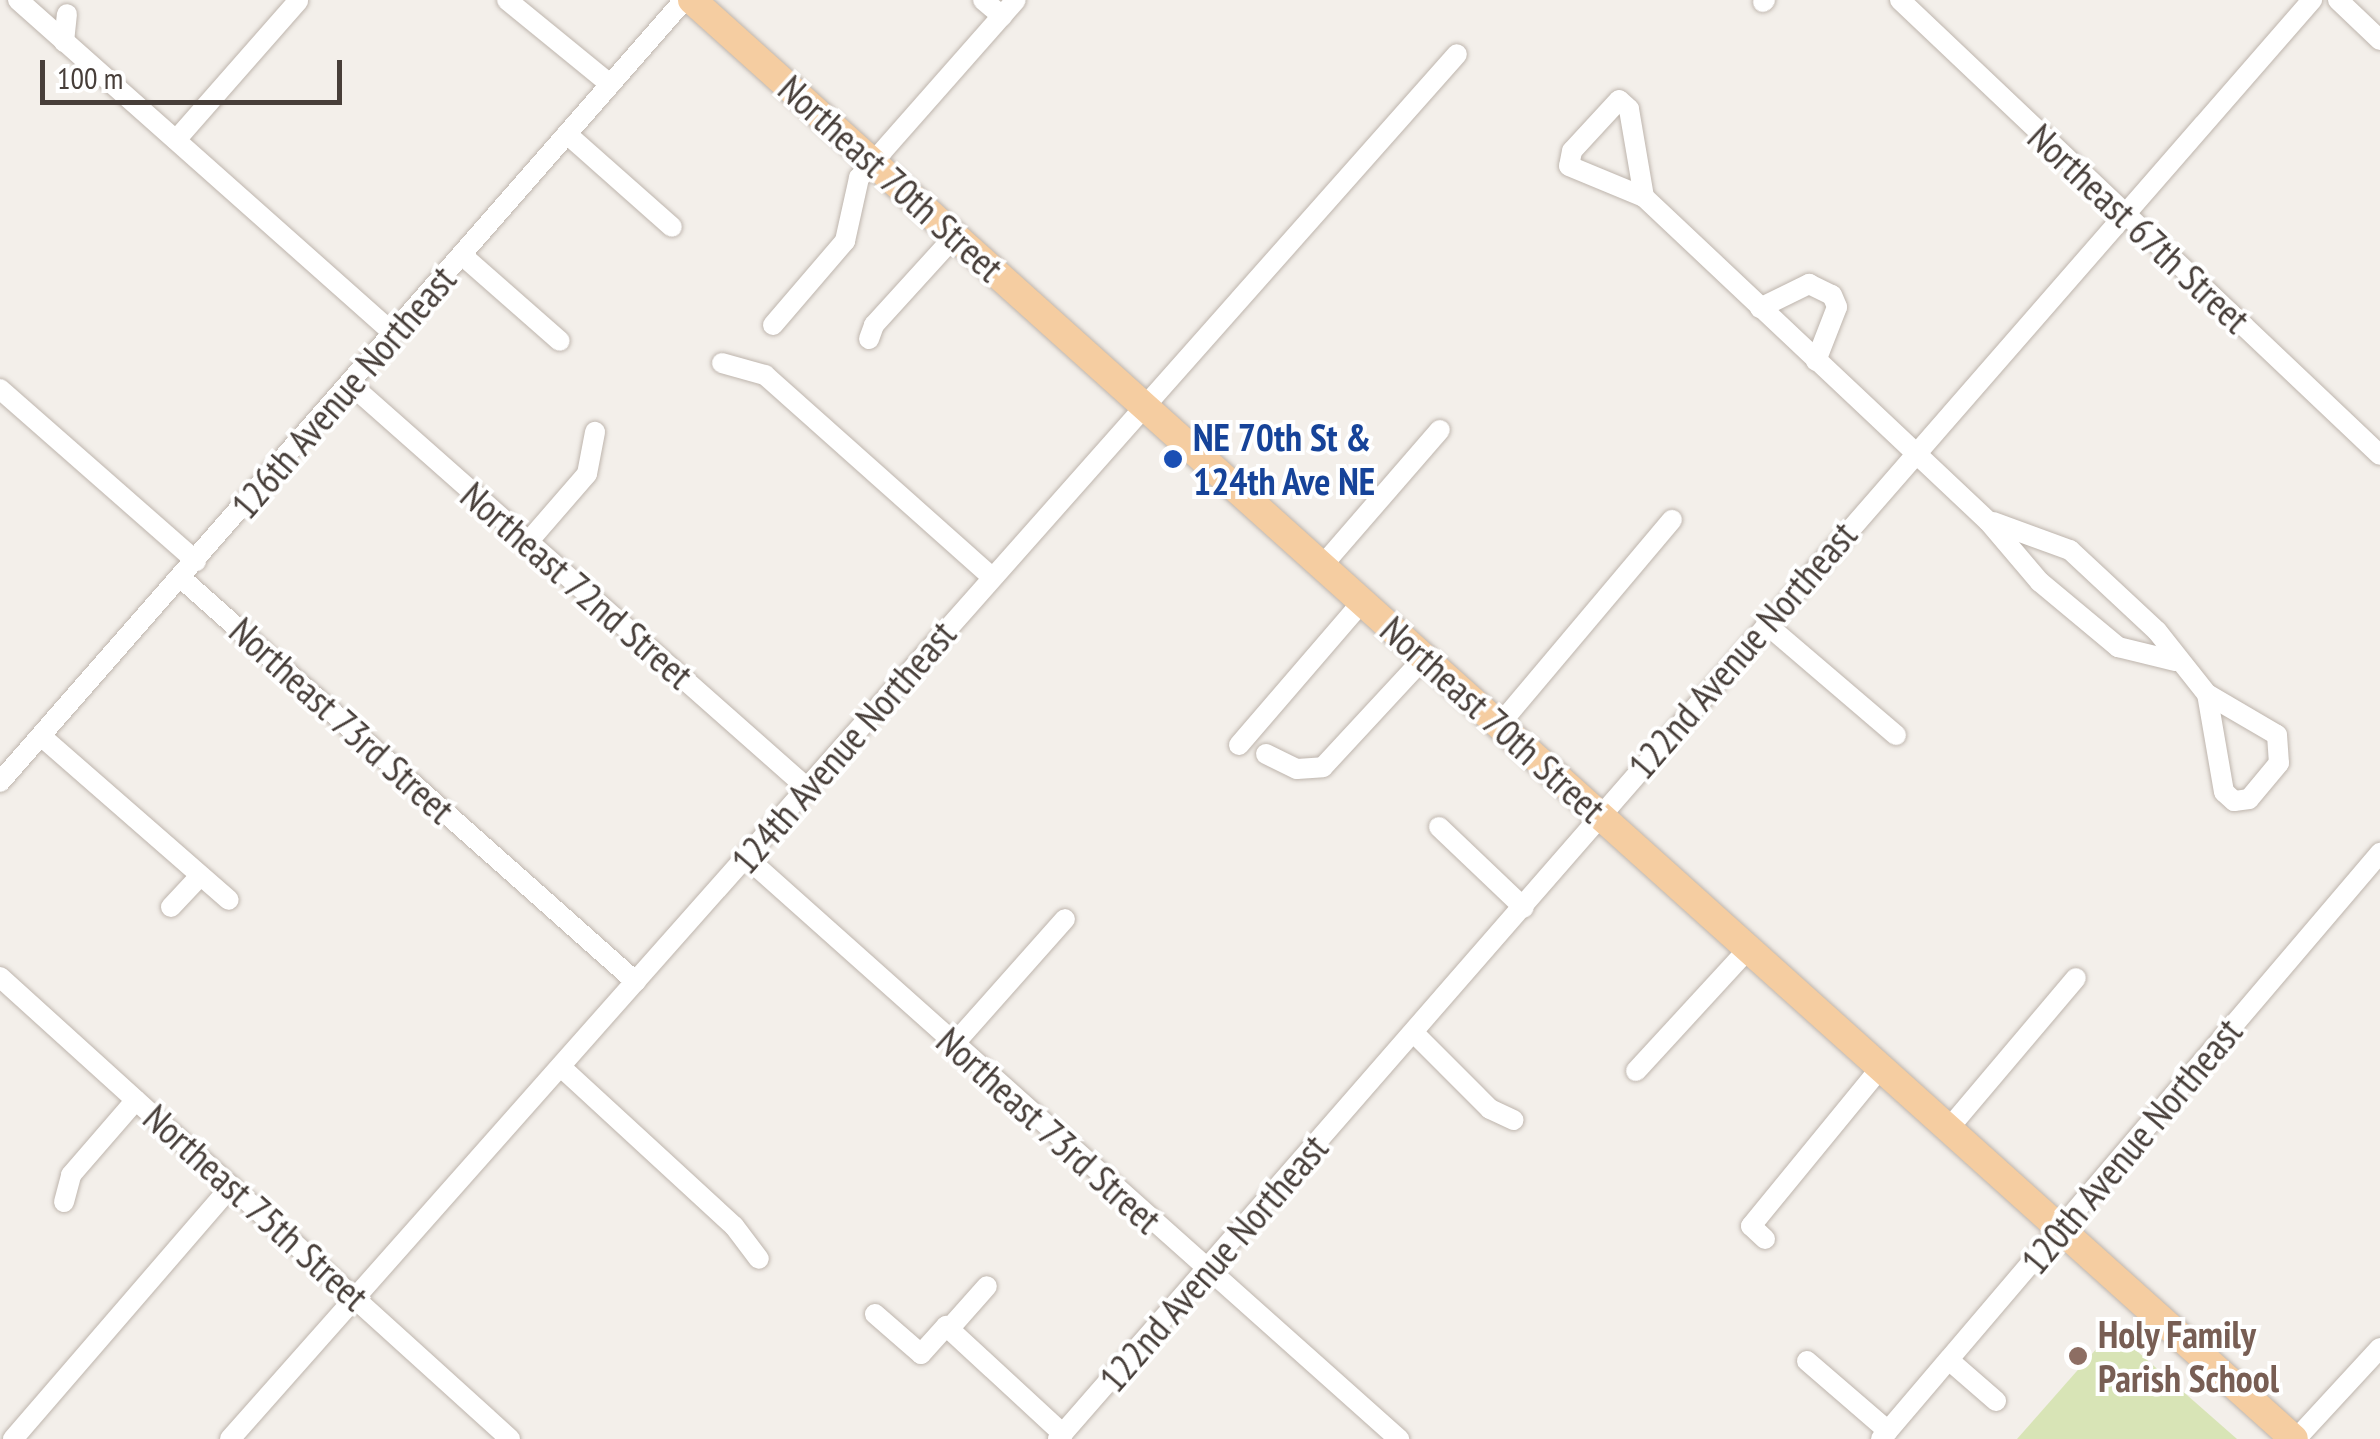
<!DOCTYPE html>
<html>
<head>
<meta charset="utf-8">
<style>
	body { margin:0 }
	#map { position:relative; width:2380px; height:1439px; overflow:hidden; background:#f3efea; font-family:"PT Sans Narrow",sans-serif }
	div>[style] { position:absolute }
	.green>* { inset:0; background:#d8e4b6 }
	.roads { filter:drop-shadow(0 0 2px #beb5ad) drop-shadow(0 0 2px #beb5ad) }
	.minor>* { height:20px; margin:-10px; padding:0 10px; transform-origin:10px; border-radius:10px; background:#fff }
	.major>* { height:28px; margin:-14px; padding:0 14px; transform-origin:14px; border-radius:14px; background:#f5cda1 }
	.dots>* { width:28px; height:28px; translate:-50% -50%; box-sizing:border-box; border:5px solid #fff; border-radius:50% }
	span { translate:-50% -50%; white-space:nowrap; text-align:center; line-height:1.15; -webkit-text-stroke:8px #fff; paint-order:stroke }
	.street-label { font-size:38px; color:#473e39 }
	.transit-label { font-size:38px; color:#164399; font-weight:700 }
	.left { translate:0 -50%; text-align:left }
	.education-label { font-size:38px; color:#785e54; font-weight:700 }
	.scale { position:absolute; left:40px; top:60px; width:302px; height:45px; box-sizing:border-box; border:5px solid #473e39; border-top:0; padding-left:12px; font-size:30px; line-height:35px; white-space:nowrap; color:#473e39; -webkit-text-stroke:8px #fff; paint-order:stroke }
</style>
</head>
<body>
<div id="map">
	<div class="green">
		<div style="clip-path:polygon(2113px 1330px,2237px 1439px,2017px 1439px)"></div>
	</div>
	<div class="roads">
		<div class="minor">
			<div style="left:18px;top:0;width:502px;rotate:41.61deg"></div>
			<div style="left:507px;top:0;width:133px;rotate:39.2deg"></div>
			<div style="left:983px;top:0;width:25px;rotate:40deg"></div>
			<div style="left:1900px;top:0;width:661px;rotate:43.47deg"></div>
			<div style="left:2338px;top:0;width:58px;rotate:43.6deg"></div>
			<div style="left:1763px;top:2px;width:3px;rotate:-45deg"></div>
			<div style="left:64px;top:42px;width:28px;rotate:-84deg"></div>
			<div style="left:567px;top:134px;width:140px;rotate:41.5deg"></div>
			<div style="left:176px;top:140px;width:185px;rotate:-48.7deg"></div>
			<div style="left:1644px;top:197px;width:89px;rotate:-99.7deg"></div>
			<div style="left:1629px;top:109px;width:13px;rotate:-138deg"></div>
			<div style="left:1619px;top:100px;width:69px;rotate:132.7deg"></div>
			<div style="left:1572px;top:151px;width:15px;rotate:101deg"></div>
			<div style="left:1569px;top:166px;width:81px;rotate:22.5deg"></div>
			<div style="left:1644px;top:197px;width:473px;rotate:43.3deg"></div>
			<div style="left:1988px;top:521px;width:80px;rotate:49.6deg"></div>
			<div style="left:2040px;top:582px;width:102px;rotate:39.8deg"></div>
			<div style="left:2118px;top:647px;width:59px;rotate:13.8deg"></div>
			<div style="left:462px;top:255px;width:130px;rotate:41.3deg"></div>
			<div style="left:1760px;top:308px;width:55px;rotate:-26.1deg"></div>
			<div style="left:1809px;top:284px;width:25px;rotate:26deg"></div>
			<div style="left:1832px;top:295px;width:13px;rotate:67deg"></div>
			<div style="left:1837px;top:307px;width:58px;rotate:111.3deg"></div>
			<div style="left:773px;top:325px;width:111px;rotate:-49.4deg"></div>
			<div style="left:845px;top:241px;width:65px;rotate:-77.5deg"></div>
			<div style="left:859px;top:178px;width:237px;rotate:-48.6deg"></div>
			<div style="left:869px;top:339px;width:15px;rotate:-70deg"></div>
			<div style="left:874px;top:325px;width:122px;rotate:-47.7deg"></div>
			<div style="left:722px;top:363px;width:45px;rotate:15.6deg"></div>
			<div style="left:765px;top:375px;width:304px;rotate:41.7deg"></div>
			<div style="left:349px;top:383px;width:610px;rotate:41.48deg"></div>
			<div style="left:0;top:389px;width:261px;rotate:41.3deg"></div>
			<div style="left:1993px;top:522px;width:82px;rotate:20deg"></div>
			<div style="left:2070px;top:550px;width:119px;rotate:43deg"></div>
			<div style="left:2157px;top:631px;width:80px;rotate:51.6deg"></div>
			<div style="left:2207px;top:694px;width:81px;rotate:30.4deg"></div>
			<div style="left:2277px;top:735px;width:28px;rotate:86deg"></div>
			<div style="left:2279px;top:763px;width:47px;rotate:129.8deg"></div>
			<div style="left:2249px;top:799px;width:15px;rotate:172deg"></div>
			<div style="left:2234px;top:801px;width:13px;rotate:-138deg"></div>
			<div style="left:2224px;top:792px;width:99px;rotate:-99.8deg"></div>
			<div style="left:528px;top:542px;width:90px;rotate:-49.1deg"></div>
			<div style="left:587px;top:474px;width:43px;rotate:-79.2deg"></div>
			<div style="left:1322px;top:566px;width:180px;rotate:-49.1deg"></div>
			<div style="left:181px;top:578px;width:608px;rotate:41.6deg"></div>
			<div style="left:1766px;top:624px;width:171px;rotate:40.5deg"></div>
			<div style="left:1500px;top:724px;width:267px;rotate:-49.9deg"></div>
			<div style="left:41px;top:736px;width:249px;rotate:41.1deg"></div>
			<div style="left:1239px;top:745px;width:190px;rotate:-49.3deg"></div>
			<div style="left:1266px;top:754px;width:34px;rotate:26deg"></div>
			<div style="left:1297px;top:769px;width:26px;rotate:-4deg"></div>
			<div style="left:1323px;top:767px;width:150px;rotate:-47.2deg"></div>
			<div style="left:0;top:782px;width:1039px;rotate:-48.82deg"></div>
			<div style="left:1439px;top:827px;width:117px;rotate:43.6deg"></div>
			<div style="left:746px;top:857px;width:875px;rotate:41.71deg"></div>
			<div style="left:171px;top:907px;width:42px;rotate:-46.9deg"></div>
			<div style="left:0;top:977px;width:688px;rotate:42.17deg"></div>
			<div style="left:1415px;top:1034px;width:106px;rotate:45deg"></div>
			<div style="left:1490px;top:1109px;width:26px;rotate:25deg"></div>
			<div style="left:954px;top:1044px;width:167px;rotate:-48.4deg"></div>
			<div style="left:561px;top:1067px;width:235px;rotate:42.6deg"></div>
			<div style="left:734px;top:1226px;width:41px;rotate:52.9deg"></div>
			<div style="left:1636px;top:1071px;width:167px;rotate:-47.4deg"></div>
			<div style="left:1950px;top:1127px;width:195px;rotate:-49.8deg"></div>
			<div style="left:64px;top:1202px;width:28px;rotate:-75deg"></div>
			<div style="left:71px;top:1175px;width:99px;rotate:-49.1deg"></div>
			<div style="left:1765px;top:1239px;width:19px;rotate:-137deg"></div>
			<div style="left:1751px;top:1226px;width:207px;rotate:-50.7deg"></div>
			<div style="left:875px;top:1314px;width:61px;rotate:41deg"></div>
			<div style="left:921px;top:1354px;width:38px;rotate:-48deg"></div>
			<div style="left:946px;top:1326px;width:159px;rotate:42.7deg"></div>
			<div style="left:949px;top:1329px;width:57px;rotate:-48.5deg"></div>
			<div style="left:1807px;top:1361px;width:107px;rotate:40.8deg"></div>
			<div style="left:1950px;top:1361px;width:61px;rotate:41deg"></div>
			<div style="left:13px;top:1439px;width:334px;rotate:-49.2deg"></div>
			<div style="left:230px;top:1439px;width:1850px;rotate:-48.46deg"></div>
			<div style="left:1058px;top:1439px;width:1909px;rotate:-48.93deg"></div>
			<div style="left:1881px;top:1439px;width:770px;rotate:-49.58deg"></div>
			<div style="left:2296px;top:1439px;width:124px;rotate:-47.3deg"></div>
		</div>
		<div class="major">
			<div style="left:692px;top:0;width:2153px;rotate:41.93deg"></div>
		</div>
	</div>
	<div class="dots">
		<div style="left:1173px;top:459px;background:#1a4fb4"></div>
		<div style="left:2078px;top:1356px;background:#8d6e63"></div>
	</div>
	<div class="street-label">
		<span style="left:891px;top:178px;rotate:42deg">Northeast 70th Street</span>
		<span style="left:2139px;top:228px;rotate:43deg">Northeast 67th Street</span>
		<span style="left:343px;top:392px;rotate:-49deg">126th Avenue Northeast</span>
		<span style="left:577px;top:585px;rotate:41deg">Northeast 72nd Street</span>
		<span style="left:1742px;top:650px;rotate:-49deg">122nd Avenue Northeast</span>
		<span style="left:1493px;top:719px;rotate:42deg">Northeast 70th Street</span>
		<span style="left:342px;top:720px;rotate:42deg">Northeast 73rd Street</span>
		<span style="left:843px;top:747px;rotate:-49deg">124th Avenue Northeast</span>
		<span style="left:1049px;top:1130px;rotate:42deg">Northeast 73rd Street</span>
		<span style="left:2131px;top:1146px;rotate:-50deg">120th Avenue Northeast</span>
		<span style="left:256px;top:1207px;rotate:42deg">Northeast 75th Street</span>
		<span style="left:1213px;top:1263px;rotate:-49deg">122nd Avenue Northeast</span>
	</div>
	<div class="transit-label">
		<span class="left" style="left:1193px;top:459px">NE 70th St &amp;<br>124th Ave NE</span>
	</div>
	<div class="education-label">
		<span class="left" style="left:2098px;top:1356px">Holy Family<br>Parish School</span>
	</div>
	<div class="scale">100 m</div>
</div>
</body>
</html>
